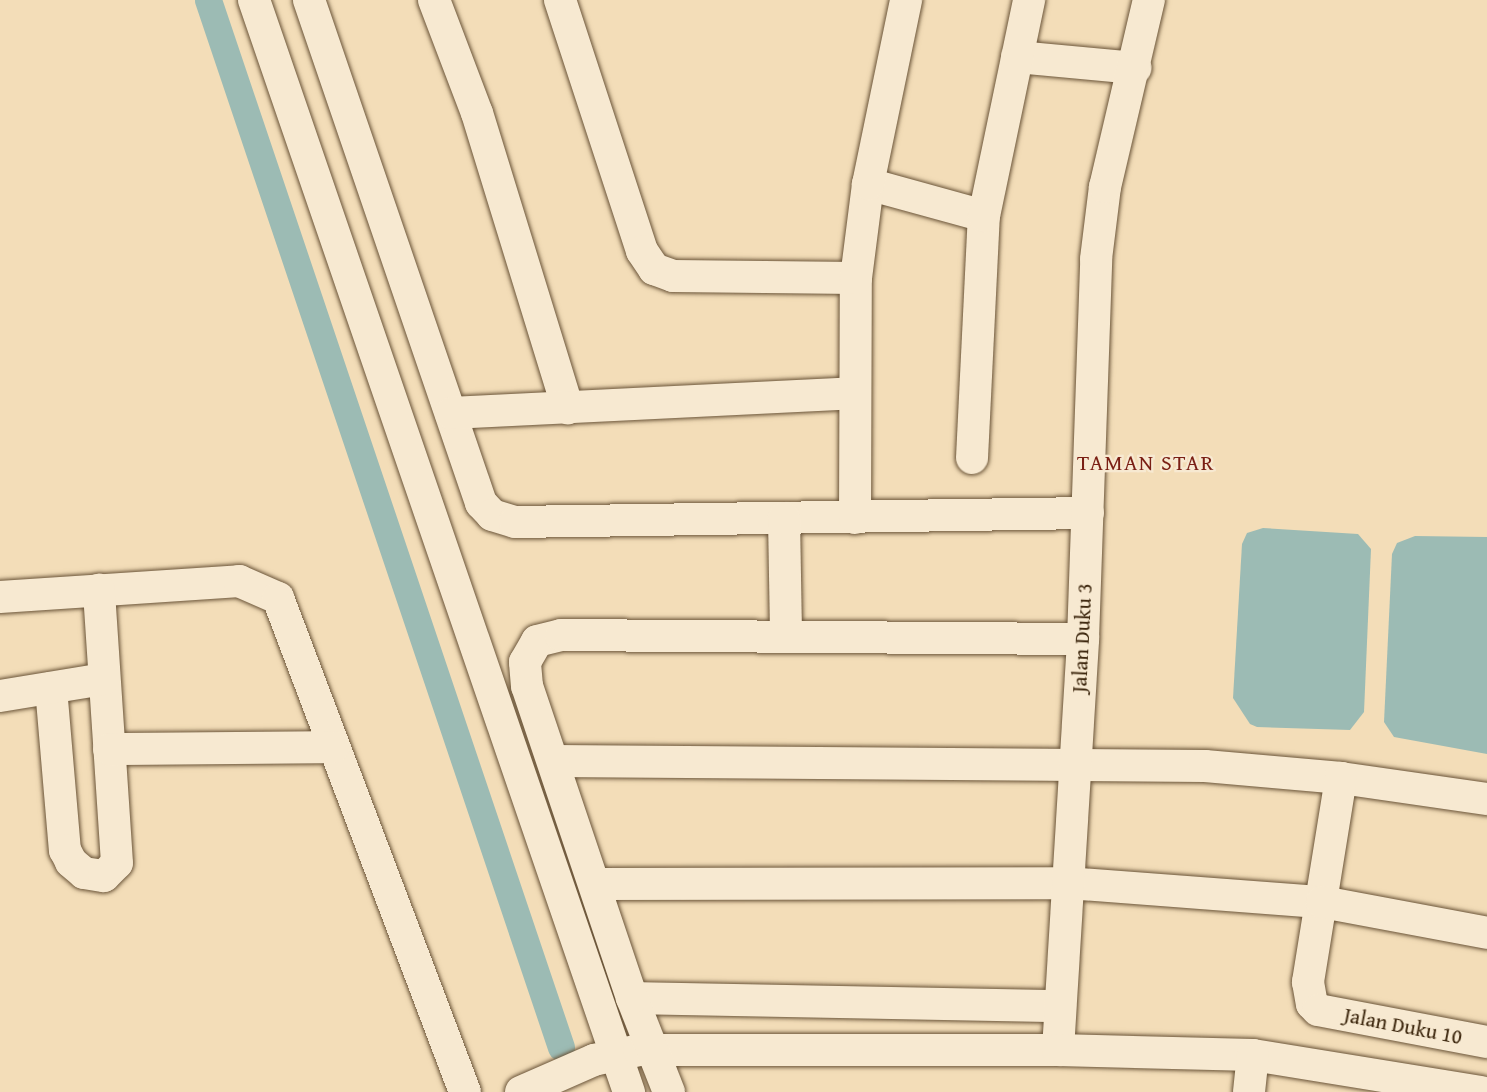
<!DOCTYPE html>
<html>
<head>
<meta charset="utf-8">
<style>
	body { margin:0 }
	#map { position:relative; width:1487px; height:1092px; overflow:hidden; background:#f3ddb8; font-family:"Gentium Book Plus",serif }
	div>[style] { position:absolute }
	.water>* { inset:0; background:#9cbbb4 }
	.canal>* { height:27px; margin:-13.5px; padding:0 13.5px; transform-origin:13.5px; border-radius:13.5px; background:#9cbbb4 }
	.roads { filter:drop-shadow(0 0 2px #6a5438) drop-shadow(0 0 2px #6a5438) }
	.minor>* { height:32px; margin:-16px; padding:0 16px; transform-origin:16px; border-radius:16px; background:#f7e9d1 }
	span { translate:-50% -50%; white-space:nowrap; text-align:center; line-height:1.15; -webkit-text-stroke:4.5px #f7e9d1; paint-order:stroke }
	.street-label { font-size:21px; color:#3c260d }
	.neighbourhood-label { font-size:22px; color:#7a1f14; letter-spacing:1.5px }
</style>
</head>
<body>
<div id="map">
	<div class="water">
		<div style="clip-path:polygon(1263px 528px,1358px 534px,1371px 549px,1364px 712px,1350px 730px,1257px 727px,1250px 724px,1233px 698px,1242px 544px,1247px 533px)"></div>
		<div style="clip-path:polygon(1415px 536px,1487px 537px,1487px 754px,1394px 737px,1384px 722px,1392px 554px,1397px 543px)"></div>
	</div>
	<div class="canal">
		<div style="left:208px;top:0;width:1105px;rotate:71.37deg"></div>
	</div>
	<div class="roads">
		<div class="minor">
			<div style="left:254px;top:0;width:1155px;rotate:71.05deg"></div>
			<div style="left:309px;top:0;width:532px;rotate:71.12deg"></div>
			<div style="left:481px;top:503px;width:16px;rotate:47deg"></div>
			<div style="left:492px;top:515px;width:24px;rotate:17deg"></div>
			<div style="left:515px;top:522px;width:573px;rotate:-0.9deg"></div>
			<div style="left:434px;top:0;width:121px;rotate:69.2deg"></div>
			<div style="left:477px;top:113px;width:309px;rotate:72.9deg"></div>
			<div style="left:560px;top:0;width:264px;rotate:71.9deg"></div>
			<div style="left:642px;top:251px;width:22px;rotate:56deg"></div>
			<div style="left:654px;top:269px;width:20px;rotate:20deg"></div>
			<div style="left:673px;top:276px;width:183px;rotate:0.6deg"></div>
			<div style="left:1017px;top:57px;width:119px;rotate:5.3deg"></div>
			<div style="left:868px;top:184px;width:120px;rotate:15.4deg"></div>
			<div style="left:451px;top:413px;width:402px;rotate:-2.8deg"></div>
			<div style="left:972px;top:458px;width:242px;rotate:-87.2deg"></div>
			<div style="left:984px;top:216px;width:221px;rotate:-78.2deg"></div>
			<div style="left:784px;top:518px;width:117px;rotate:89deg"></div>
			<div style="left:855px;top:518px;width:240px;rotate:-89.8deg"></div>
			<div style="left:856px;top:278px;width:95px;rotate:-82.7deg"></div>
			<div style="left:868px;top:184px;width:188px;rotate:-78.3deg"></div>
			<div style="left:0;top:597px;width:240px;rotate:-3.8deg"></div>
			<div style="left:239px;top:581px;width:43px;rotate:23.6deg"></div>
			<div style="left:278px;top:598px;width:528px;rotate:69.27deg"></div>
			<div style="left:51px;top:688px;width:163px;rotate:85.1deg"></div>
			<div style="left:65px;top:850px;width:13px;rotate:63deg"></div>
			<div style="left:71px;top:862px;width:17px;rotate:40deg"></div>
			<div style="left:84px;top:873px;width:20px;rotate:9deg"></div>
			<div style="left:104px;top:876px;width:18px;rotate:-45deg"></div>
			<div style="left:117px;top:863px;width:274px;rotate:-93.8deg"></div>
			<div style="left:0;top:696px;width:105px;rotate:-9.3deg"></div>
			<div style="left:109px;top:749px;width:224px;rotate:-0.5deg"></div>
			<div style="left:554px;top:761px;width:651px;rotate:0.44deg"></div>
			<div style="left:1205px;top:766px;width:137px;rotate:5deg"></div>
			<div style="left:1341px;top:778px;width:148px;rotate:8.2deg"></div>
			<div style="left:1341px;top:778px;width:207px;rotate:99.2deg"></div>
			<div style="left:1308px;top:982px;width:22px;rotate:80deg"></div>
			<div style="left:1312px;top:1004px;width:8px;rotate:45deg"></div>
			<div style="left:1318px;top:1010px;width:172px;rotate:10.7deg"></div>
			<div style="left:595px;top:884px;width:472px;rotate:-0.1deg"></div>
			<div style="left:1067px;top:883px;width:256px;rotate:4.3deg"></div>
			<div style="left:1322px;top:902px;width:168px;rotate:10.6deg"></div>
			<div style="left:632px;top:998px;width:427px;rotate:1.1deg"></div>
			<div style="left:1058px;top:1050px;width:412px;rotate:-86.5deg"></div>
			<div style="left:1083px;top:639px;width:380px;rotate:-88deg"></div>
			<div style="left:1096px;top:259px;width:73px;rotate:-82.9deg"></div>
			<div style="left:1105px;top:187px;width:192px;rotate:-76.8deg"></div>
			<div style="left:521px;top:1092px;width:80px;rotate:-23.7deg"></div>
			<div style="left:594px;top:1060px;width:46px;rotate:-12.5deg"></div>
			<div style="left:639px;top:1050px;width:419px"></div>
			<div style="left:1058px;top:1050px;width:195px;rotate:1.5deg"></div>
			<div style="left:1253px;top:1055px;width:231px;rotate:9.2deg"></div>
			<div style="left:669px;top:1092px;width:101px;rotate:-111.5deg"></div>
			<div style="left:632px;top:998px;width:329px;rotate:-108.6deg"></div>
			<div style="left:527px;top:686px;width:24px;rotate:-95deg"></div>
			<div style="left:525px;top:662px;width:24px;rotate:-60deg"></div>
			<div style="left:537px;top:641px;width:25px;rotate:-14deg"></div>
			<div style="left:561px;top:635px;width:522px;rotate:0.44deg"></div>
			<div style="left:1249px;top:1092px;width:37px;rotate:-84deg"></div>
		</div>
	</div>
	<div class="street-label">
		<span style="left:1082px;top:638px;rotate:-87deg">Jalan Duku 3</span>
		<span style="left:1403px;top:1026px;rotate:11deg">Jalan Duku 10</span>
	</div>
	<div class="neighbourhood-label">
		<span style="left:1146px;top:463px">TAMAN STAR</span>
	</div>
</div>
</body>
</html>
